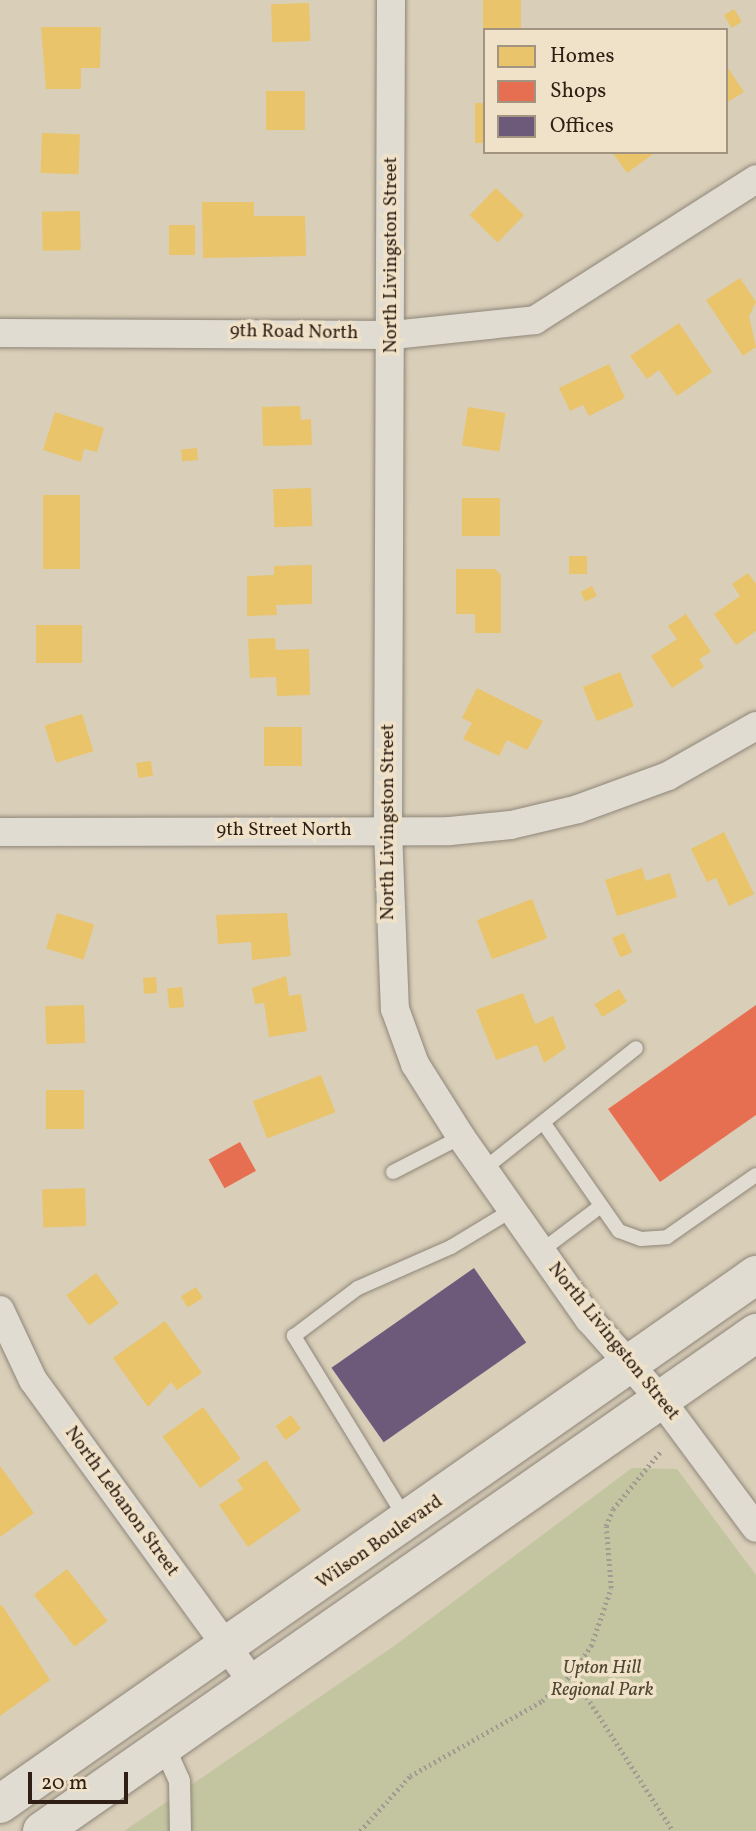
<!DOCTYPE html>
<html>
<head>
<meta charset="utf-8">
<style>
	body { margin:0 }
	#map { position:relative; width:756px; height:1831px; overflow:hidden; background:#d9ceb8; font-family:Vollkorn,serif }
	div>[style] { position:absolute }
	.green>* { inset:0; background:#c3c5a0 }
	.homes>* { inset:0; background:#e9c46a; transform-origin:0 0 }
	.shops>* { inset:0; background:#e76f51; transform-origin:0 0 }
	.offices>* { inset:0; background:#6d597a; transform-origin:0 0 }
	.path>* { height:4.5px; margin-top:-2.25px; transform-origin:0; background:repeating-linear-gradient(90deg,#a19b92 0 2px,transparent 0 5.5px) }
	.roads { filter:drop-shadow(0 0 2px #8f8679) drop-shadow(0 0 2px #8f8679) }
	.service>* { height:14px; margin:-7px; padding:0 7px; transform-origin:7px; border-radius:7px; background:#e1dcd1 }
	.pedestrian>* { height:21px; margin:-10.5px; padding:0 10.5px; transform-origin:10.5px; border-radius:10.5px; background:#e1dcd1 }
	.minor>* { height:28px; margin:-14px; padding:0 14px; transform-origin:14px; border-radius:14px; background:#e1dcd1 }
	.secondary>* { height:38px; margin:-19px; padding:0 19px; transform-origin:19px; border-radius:19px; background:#e1dcd1 }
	span { translate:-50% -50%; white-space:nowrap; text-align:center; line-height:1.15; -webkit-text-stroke:7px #efe2c8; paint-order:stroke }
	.street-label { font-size:19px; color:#2f1e14 }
	.park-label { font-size:19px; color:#504632; font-style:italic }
	.legend { position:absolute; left:483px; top:28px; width:245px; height:126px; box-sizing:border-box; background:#efe2c8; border:2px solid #a29480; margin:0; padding:9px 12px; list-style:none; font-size:21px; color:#2f1e14 }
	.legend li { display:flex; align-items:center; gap:14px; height:35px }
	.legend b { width:35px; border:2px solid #a29480 }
	.scale { position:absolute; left:28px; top:1772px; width:100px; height:32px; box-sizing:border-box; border:4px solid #2f1e14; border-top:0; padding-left:9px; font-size:21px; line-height:24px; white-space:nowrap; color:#2f1e14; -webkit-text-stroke:5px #efe2c8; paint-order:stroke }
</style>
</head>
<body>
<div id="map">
	<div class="green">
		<div style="clip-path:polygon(632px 1468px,677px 1469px,756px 1575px,756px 1831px,124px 1831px,394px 1646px)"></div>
	</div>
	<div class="homes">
		<div style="left:483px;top:0;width:38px;height:30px"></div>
		<div style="left:309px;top:3px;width:38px;height:38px;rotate:88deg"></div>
		<div style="left:734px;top:9px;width:15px;height:12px;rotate:58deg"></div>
		<div style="clip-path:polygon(41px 27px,101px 27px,100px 68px,81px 68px,81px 89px,46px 89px)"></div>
		<div style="clip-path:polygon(726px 65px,744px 92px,726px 103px)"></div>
		<div style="left:305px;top:91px;width:39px;height:39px;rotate:90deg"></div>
		<div style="left:475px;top:103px;width:10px;height:40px"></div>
		<div style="left:42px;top:133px;width:38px;height:40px;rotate:2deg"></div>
		<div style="clip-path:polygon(612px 152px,656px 152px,627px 173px)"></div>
		<div style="left:496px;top:188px;width:39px;height:38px;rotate:44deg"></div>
		<div style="clip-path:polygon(202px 202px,254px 202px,254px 216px,305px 216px,306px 256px,203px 258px)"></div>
		<div style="left:80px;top:211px;width:39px;height:38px;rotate:89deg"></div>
		<div style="left:169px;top:225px;width:26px;height:30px"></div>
		<div style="clip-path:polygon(740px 278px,756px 302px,749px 316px,756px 347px,743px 356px,706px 300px)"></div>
		<div style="clip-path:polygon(679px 323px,712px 372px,677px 396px,659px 370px,647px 379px,630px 356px)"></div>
		<div style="clip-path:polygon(609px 364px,625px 398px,589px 416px,583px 405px,570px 411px,559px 388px)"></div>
		<div style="clip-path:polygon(300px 406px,301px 420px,311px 419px,312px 445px,263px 446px,262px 407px)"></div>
		<div style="left:468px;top:407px;width:38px;height:39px;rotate:9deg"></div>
		<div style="clip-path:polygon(55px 412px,104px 428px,97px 452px,84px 449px,81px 462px,43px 450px)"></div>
		<div style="left:197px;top:448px;width:12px;height:16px;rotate:85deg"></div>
		<div style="left:311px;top:488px;width:38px;height:38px;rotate:88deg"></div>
		<div style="left:43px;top:495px;width:37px;height:74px"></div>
		<div style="left:462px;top:498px;width:38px;height:38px"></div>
		<div style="left:569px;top:556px;width:18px;height:18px"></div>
		<div style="clip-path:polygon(312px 565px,312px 604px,276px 605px,277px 615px,247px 616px,247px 576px,274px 575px,274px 566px)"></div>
		<div style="clip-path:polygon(456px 569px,495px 569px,501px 575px,501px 633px,475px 633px,475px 614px,456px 614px)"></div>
		<div style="clip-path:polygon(748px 573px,756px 584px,756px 631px,736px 645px,714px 614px,740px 596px,732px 584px)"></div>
		<div style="left:592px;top:586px;width:11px;height:13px;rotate:63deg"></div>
		<div style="clip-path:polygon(686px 614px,711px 652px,699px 659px,704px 667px,672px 688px,651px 656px,677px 639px,668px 626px)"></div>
		<div style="left:36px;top:625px;width:46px;height:38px"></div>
		<div style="clip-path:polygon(275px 638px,276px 650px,309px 649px,310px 695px,277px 696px,276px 677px,250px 678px,248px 639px)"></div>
		<div style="left:620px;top:672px;width:37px;height:40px;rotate:68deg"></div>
		<div style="clip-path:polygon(477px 688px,543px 721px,527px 750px,507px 740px,499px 756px,463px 739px,472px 723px,462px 718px)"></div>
		<div style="left:82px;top:714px;width:39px;height:39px;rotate:73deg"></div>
		<div style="left:264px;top:727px;width:38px;height:39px"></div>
		<div style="left:151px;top:761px;width:15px;height:15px;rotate:82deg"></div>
		<div style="clip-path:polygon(724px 832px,754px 894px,729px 906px,716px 878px,707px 882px,691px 849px)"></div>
		<div style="clip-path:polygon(642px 868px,646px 881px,670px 873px,677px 897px,617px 916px,605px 880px)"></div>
		<div style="left:532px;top:899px;width:42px;height:59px;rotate:69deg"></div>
		<div style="left:57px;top:913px;width:39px;height:37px;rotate:17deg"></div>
		<div style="clip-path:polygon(287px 913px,291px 956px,252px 960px,251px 942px,218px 944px,216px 915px)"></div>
		<div style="left:624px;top:933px;width:21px;height:13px;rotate:67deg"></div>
		<div style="clip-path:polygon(286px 976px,289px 996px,301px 994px,307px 1031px,269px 1037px,264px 1003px,255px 1004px,252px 988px)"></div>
		<div style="left:156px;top:977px;width:16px;height:13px;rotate:86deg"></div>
		<div style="left:182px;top:987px;width:20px;height:15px;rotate:84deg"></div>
		<div style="left:619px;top:989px;width:15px;height:29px;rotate:58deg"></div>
		<div style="clip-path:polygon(523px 993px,535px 1024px,553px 1016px,566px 1048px,544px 1063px,537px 1045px,496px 1060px,476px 1010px)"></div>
		<div style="left:84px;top:1005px;width:38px;height:39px;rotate:88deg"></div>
		<div style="left:321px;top:1075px;width:40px;height:73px;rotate:69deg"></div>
		<div style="left:46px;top:1090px;width:38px;height:39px"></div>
		<div style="left:85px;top:1188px;width:38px;height:43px;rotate:88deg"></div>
		<div style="left:96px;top:1273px;width:38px;height:37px;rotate:53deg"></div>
		<div style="left:196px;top:1287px;width:13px;height:18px;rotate:58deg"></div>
		<div style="clip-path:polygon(165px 1321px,202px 1373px,177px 1390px,171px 1382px,148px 1407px,113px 1358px)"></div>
		<div style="left:203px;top:1407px;width:64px;height:50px;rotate:54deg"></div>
		<div style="left:291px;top:1415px;width:17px;height:19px;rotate:54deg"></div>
		<div style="clip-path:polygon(266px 1460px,301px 1510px,248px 1547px,219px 1505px,243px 1489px,237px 1480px)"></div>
		<div style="clip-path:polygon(0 1466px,34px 1513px,0 1537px)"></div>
		<div style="left:67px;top:1569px;width:66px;height:42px;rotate:52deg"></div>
		<div style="clip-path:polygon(2px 1605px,50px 1680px,0 1716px,0 1606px)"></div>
	</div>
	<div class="shops">
		<div style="clip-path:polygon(756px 1005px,756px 1115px,660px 1182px,608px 1109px)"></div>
		<div style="left:240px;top:1142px;width:33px;height:36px;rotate:61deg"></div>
	</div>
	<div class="offices">
		<div style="left:474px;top:1268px;width:91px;height:174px;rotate:55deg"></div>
	</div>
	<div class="path">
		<div style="left:572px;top:1674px;width:187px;rotate:57.2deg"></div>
		<div style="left:360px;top:1831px;width:74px;rotate:-47.7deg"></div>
		<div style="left:410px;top:1776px;width:152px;rotate:-29.6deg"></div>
		<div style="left:542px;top:1701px;width:40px;rotate:-42deg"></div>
		<div style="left:572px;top:1674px;width:34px;rotate:-56deg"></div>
		<div style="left:591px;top:1646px;width:61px;rotate:-71deg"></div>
		<div style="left:611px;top:1588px;width:62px;rotate:-94.6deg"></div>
		<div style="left:606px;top:1526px;width:18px;rotate:-68deg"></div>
		<div style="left:613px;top:1509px;width:74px;rotate:-50.5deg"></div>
	</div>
	<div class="roads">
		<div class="service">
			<div style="left:545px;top:1125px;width:129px;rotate:55.1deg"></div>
			<div style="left:619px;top:1231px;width:23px;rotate:20deg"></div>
			<div style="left:641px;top:1239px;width:26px;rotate:-4deg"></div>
			<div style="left:667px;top:1237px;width:108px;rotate:-34.9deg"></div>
			<div style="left:484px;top:1169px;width:194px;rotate:-38.5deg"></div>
			<div style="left:393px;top:1172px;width:76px;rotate:-27.2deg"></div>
			<div style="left:541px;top:1251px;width:75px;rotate:-36.9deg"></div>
			<div style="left:406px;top:1519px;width:215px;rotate:-121.5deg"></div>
			<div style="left:294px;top:1336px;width:80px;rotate:-36.9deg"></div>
			<div style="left:358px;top:1288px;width:102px;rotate:-23.8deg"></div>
			<div style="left:451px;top:1247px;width:71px;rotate:-31.2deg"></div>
		</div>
		<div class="pedestrian">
			<div style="left:165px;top:1749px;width:34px;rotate:66deg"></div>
			<div style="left:179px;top:1780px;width:51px;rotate:88.9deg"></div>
		</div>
		<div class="minor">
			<div style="left:391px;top:0;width:830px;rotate:90.21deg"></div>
			<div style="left:388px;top:830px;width:179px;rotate:87.8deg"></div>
			<div style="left:395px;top:1009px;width:59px;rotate:70deg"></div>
			<div style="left:415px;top:1064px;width:86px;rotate:57.8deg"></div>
			<div style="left:461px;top:1137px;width:223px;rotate:54.9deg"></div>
			<div style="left:589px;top:1319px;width:108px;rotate:48.4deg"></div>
			<div style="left:661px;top:1400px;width:159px;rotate:53.4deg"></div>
			<div style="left:0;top:333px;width:393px;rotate:0.3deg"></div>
			<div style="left:393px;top:335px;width:143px;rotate:-6deg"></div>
			<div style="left:535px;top:320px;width:262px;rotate:-32.5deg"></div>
			<div style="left:0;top:832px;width:450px;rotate:-0.1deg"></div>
			<div style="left:450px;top:831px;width:61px;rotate:-5.6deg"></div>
			<div style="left:511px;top:825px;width:69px;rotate:-13.4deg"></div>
			<div style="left:578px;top:809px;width:96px;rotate:-20.1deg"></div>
			<div style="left:668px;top:776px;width:101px;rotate:-29.6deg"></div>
			<div style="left:0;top:1310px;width:77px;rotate:64.8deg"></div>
			<div style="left:33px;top:1380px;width:378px;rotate:54deg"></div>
		</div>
		<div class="secondary">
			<div style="left:0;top:1804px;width:923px;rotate:-34.98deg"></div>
			<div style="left:42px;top:1831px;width:871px;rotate:-34.89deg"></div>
		</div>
	</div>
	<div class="street-label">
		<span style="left:392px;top:255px;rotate:-90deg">North Livingston Street</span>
		<span style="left:294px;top:333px;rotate:1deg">9th Road North</span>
		<span style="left:389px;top:822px;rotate:-90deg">North Livingston Street</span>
		<span style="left:284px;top:831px">9th Street North</span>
		<span style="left:613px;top:1342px;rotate:51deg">North Livingston Street</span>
		<span style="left:121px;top:1502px;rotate:54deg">North Lebanon Street</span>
		<span style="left:380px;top:1543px;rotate:-35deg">Wilson Boulevard</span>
	</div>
	<div class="park-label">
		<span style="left:602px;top:1680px">Upton Hill<br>Regional Park</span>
	</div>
	<ul class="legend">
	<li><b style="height:19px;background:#e9c46a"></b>Homes</li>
	<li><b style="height:19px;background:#e76f51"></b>Shops</li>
	<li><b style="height:19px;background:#6d597a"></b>Offices</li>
	</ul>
	<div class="scale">20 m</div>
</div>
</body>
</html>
